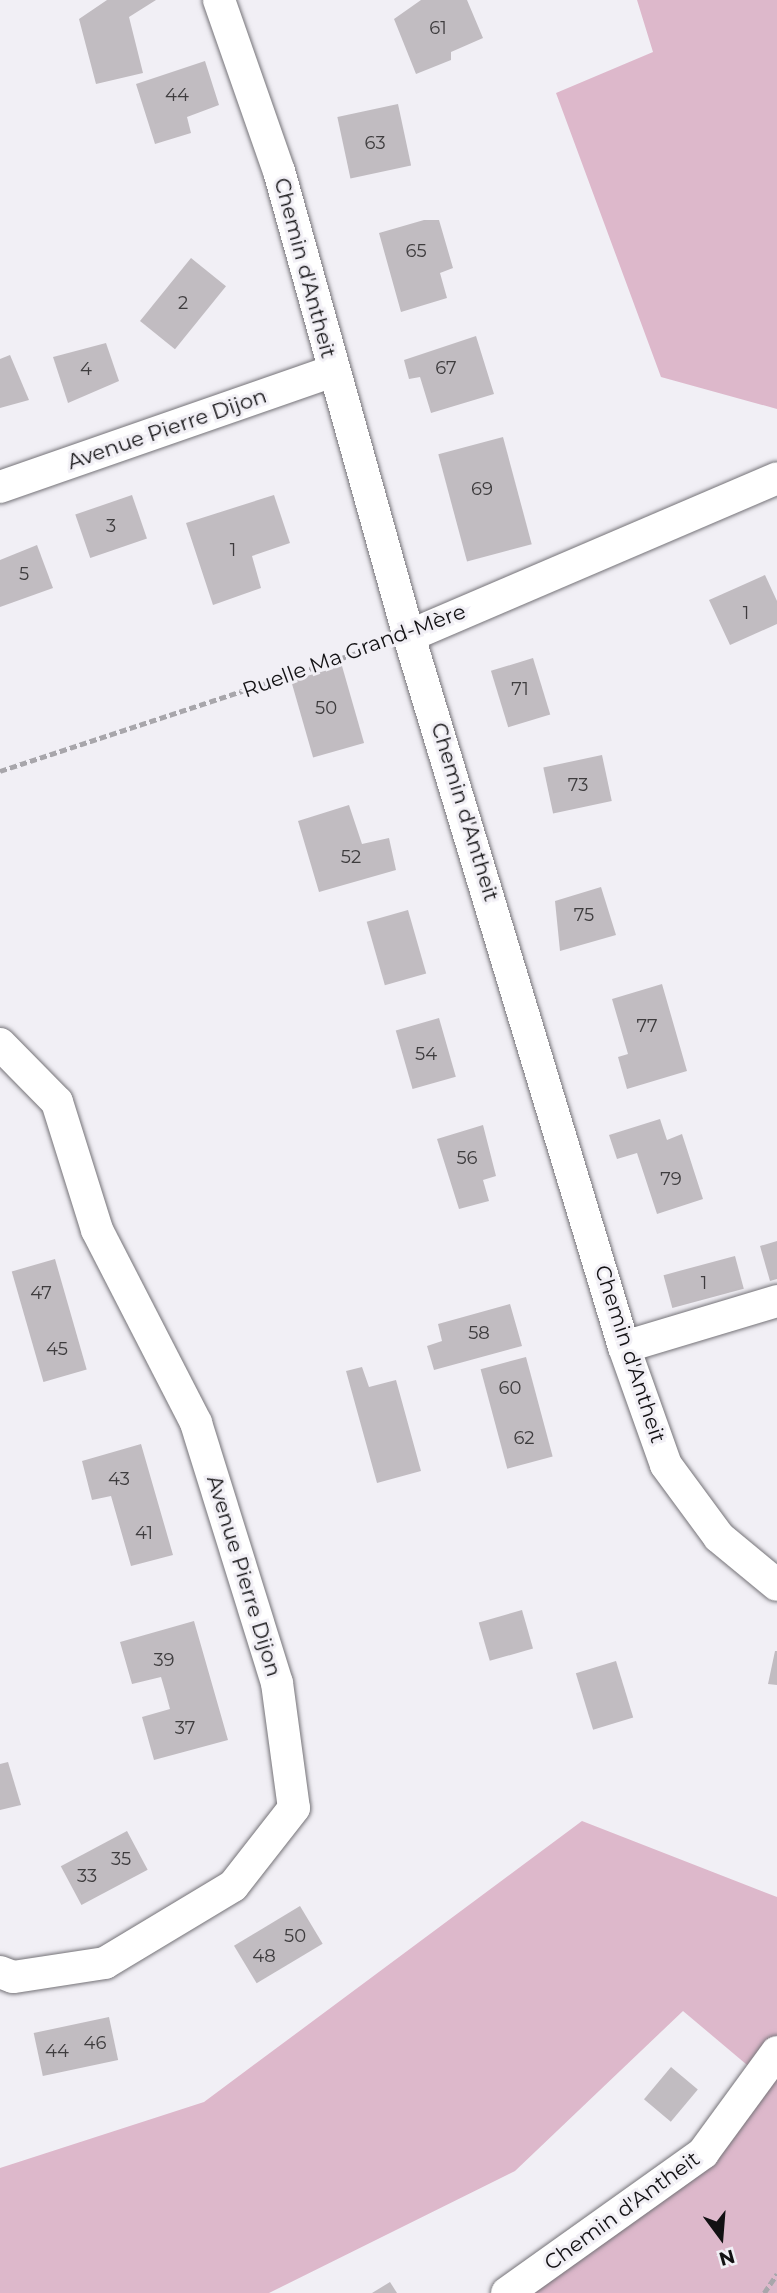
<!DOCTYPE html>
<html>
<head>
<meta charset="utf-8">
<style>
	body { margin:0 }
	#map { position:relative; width:777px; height:2293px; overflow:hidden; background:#f1eff5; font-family:Montserrat,sans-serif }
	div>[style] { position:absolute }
	.green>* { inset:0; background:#ddb8cb }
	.building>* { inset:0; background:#c1bcc1; transform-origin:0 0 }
	.path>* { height:4.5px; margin-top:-2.25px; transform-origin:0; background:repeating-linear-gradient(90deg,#a8a6ab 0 7px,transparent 0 10.5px) }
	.roads { filter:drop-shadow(0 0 2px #757378) drop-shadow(0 0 2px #757378) }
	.street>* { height:32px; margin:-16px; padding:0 16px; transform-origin:16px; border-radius:16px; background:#fff }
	span { translate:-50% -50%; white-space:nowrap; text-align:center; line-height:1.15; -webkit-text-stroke:6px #f1eff5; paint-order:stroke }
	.number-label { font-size:18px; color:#3e3c3e }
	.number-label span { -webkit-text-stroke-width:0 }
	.street-label { font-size:21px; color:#121113 }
	.north { position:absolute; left:686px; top:2202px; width:70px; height:70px; -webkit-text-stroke:5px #f1eff5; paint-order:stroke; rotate:164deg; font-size:19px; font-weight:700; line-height:28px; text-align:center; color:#121113 }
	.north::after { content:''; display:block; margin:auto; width:24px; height:32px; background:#121113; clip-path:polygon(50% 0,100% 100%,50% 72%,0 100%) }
</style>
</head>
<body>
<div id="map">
	<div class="green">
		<div style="clip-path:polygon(637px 0,777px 0,777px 409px,661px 377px,556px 93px,653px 52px)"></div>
		<div style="clip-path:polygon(582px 1821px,777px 1897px,777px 2293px,507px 2293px,703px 2153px,759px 2075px,683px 2011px,515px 2171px,269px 2293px,0 2293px,0 2168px,204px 2102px)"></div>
	</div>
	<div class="building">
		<div style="clip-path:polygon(107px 0,156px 0,129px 17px,143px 73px,96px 84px,79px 19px)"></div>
		<div style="clip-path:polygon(421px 0,467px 0,483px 38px,451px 52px,451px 60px,416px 74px,394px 19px)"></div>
		<div style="clip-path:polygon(205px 61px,219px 105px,187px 117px,191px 133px,155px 144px,136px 84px)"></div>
		<div style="left:398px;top:104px;width:63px;height:62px;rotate:78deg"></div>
		<div style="clip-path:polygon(424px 220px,439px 220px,453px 268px,440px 273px,447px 298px,401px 312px,379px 233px)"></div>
		<div style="left:191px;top:258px;width:45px;height:81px;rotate:39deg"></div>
		<div style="clip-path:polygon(476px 336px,494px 394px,431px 413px,420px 377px,409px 379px,404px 360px)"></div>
		<div style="clip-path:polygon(106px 343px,119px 381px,68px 403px,53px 357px)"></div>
		<div style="clip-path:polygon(10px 355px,29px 400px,0 408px,0 359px)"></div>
		<div style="left:503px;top:437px;width:111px;height:67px;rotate:75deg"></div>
		<div style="left:132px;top:495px;width:46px;height:60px;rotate:71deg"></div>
		<div style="clip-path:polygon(274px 495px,290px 543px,252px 556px,261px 588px,213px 605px,186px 523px)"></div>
		<div style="clip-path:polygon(37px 545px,53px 588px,0 607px,0 560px)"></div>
		<div style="clip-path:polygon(765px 575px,777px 601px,777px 624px,730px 645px,709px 600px)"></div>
		<div style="left:533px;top:658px;width:59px;height:44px;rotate:73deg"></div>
		<div style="left:342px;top:666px;width:80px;height:53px;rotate:74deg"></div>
		<div style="left:602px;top:755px;width:47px;height:60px;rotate:78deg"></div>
		<div style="clip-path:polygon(349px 805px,362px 844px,389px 838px,396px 870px,319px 892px,298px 821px)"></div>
		<div style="clip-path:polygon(601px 887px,616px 935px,560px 951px,555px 901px)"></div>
		<div style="left:408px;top:910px;width:66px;height:43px;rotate:74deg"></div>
		<div style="clip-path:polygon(662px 984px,687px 1071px,627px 1089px,618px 1057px,628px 1054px,612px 999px)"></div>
		<div style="left:439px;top:1018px;width:61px;height:45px;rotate:74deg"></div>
		<div style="clip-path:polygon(660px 1119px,667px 1140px,682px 1134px,703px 1199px,657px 1214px,637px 1153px,617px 1159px,609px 1135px)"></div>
		<div style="clip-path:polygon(483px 1125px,496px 1176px,483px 1180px,489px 1201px,459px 1209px,437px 1139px)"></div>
		<div style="clip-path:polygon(777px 1241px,777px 1279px,770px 1281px,760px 1246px)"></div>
		<div style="left:735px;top:1256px;width:34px;height:74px;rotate:75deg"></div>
		<div style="left:55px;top:1259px;width:115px;height:45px;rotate:74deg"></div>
		<div style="clip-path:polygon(510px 1304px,522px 1346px,434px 1370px,427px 1346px,442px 1341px,438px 1324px)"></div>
		<div style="left:526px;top:1357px;width:103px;height:47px;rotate:75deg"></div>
		<div style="clip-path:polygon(362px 1367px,369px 1387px,396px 1380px,421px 1471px,377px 1483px,346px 1371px)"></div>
		<div style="clip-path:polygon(141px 1444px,173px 1555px,131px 1566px,111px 1496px,92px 1500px,82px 1461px)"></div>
		<div style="left:522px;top:1610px;width:40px;height:45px;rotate:74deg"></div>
		<div style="clip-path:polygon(194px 1621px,228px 1740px,154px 1760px,142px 1717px,170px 1709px,166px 1694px,161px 1677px,132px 1684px,120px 1642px)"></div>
		<div style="clip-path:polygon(775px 1651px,777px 1651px,777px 1685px,768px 1684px)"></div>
		<div style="left:616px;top:1661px;width:59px;height:42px;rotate:73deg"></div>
		<div style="clip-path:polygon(8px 1762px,21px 1805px,0 1810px,0 1764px)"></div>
		<div style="left:127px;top:1831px;width:44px;height:75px;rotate:62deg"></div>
		<div style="left:300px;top:1906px;width:44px;height:77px;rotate:59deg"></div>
		<div style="left:109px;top:2017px;width:44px;height:77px;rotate:78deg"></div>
		<div style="left:671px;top:2067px;width:35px;height:42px;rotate:40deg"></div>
		<div style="clip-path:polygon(390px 2282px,397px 2293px,372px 2293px)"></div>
	</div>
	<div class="path">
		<div style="left:0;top:771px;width:399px;rotate:-18.3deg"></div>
		<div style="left:764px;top:2293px;width:23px;rotate:-56deg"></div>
	</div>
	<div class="roads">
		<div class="street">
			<div style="left:219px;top:0;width:181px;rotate:70.7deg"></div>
			<div style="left:279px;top:171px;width:483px;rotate:74.4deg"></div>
			<div style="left:409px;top:636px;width:743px;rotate:73.18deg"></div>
			<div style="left:624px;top:1347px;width:125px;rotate:70.4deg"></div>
			<div style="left:666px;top:1465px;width:89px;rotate:53.6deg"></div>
			<div style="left:719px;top:1537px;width:75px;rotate:39.6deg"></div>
			<div style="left:0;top:487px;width:353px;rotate:-19.2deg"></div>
			<div style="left:409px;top:636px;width:400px;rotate:-23.2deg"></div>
			<div style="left:0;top:1044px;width:81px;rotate:45.5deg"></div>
			<div style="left:57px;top:1102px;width:134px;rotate:72.6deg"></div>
			<div style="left:97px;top:1230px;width:217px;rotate:62.8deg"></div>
			<div style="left:196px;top:1423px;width:272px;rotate:72.7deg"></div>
			<div style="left:277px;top:1683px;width:126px;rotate:82.3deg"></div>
			<div style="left:294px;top:1808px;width:99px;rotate:128deg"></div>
			<div style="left:233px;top:1886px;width:149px;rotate:149deg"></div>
			<div style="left:105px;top:1963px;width:93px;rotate:171.3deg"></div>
			<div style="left:13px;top:1977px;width:14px;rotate:-159deg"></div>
			<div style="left:624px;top:1347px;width:160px;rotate:-16.7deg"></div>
			<div style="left:507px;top:2293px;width:241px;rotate:-35.5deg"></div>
			<div style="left:703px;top:2153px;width:125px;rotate:-53.8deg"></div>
		</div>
	</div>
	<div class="number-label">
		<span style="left:438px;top:28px">61</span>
		<span style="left:177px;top:95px">44</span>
		<span style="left:375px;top:143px">63</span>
		<span style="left:416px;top:251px">65</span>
		<span style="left:183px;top:303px">2</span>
		<span style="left:446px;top:368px">67</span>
		<span style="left:86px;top:369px">4</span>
		<span style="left:482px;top:489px">69</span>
		<span style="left:111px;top:526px">3</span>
		<span style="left:233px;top:550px">1</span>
		<span style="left:24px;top:574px">5</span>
		<span style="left:746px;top:613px">1</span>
		<span style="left:520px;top:689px">71</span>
		<span style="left:326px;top:708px">50</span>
		<span style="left:578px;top:785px">73</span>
		<span style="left:351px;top:857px">52</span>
		<span style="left:584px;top:915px">75</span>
		<span style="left:647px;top:1026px">77</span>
		<span style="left:426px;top:1054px">54</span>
		<span style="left:467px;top:1158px">56</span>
		<span style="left:671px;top:1179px">79</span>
		<span style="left:704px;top:1283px">1</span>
		<span style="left:41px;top:1293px">47</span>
		<span style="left:479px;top:1333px">58</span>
		<span style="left:57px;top:1349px">45</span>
		<span style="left:510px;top:1388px">60</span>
		<span style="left:524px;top:1438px">62</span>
		<span style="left:119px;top:1479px">43</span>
		<span style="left:144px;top:1533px">41</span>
		<span style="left:164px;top:1660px">39</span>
		<span style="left:185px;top:1728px">37</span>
		<span style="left:121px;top:1859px">35</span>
		<span style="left:87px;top:1876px">33</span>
		<span style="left:295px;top:1936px">50</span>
		<span style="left:264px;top:1956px">48</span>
		<span style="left:95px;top:2043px">46</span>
		<span style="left:57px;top:2051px">44</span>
	</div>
	<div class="street-label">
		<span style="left:305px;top:268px;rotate:75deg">Chemin d'Antheit</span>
		<span style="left:167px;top:429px;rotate:-19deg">Avenue Pierre Dijon</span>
		<span style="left:354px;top:651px;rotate:-20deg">Ruelle Ma Grand-Mère</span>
		<span style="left:465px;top:812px;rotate:73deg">Chemin d'Antheit</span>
		<span style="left:630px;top:1354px;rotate:72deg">Chemin d'Antheit</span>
		<span style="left:244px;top:1576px;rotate:73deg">Avenue Pierre Dijon</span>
		<span style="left:622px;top:2211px;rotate:-36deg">Chemin d'Antheit</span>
	</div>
	<div class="north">N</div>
</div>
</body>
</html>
